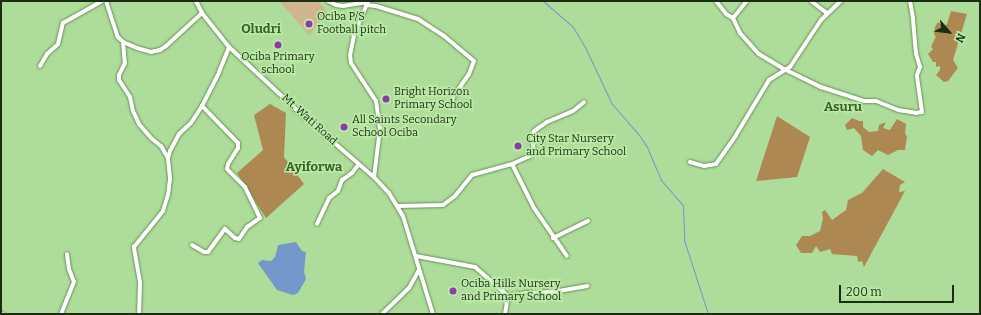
<!DOCTYPE html>
<html>
<head>
<meta charset="utf-8">
<style>
	body { margin:0 }
	#map { position:relative; width:981px; height:315px; overflow:hidden; background:#aedc9a; font-family:Bitter,serif }
	div>[style] { position:absolute }
	.green>* { inset:0; background:#d1b58f }
	.forest>* { inset:0; background:#ad8853 }
	.water>* { inset:0; background:#7498c9 }
	.stream>* { height:1px; margin:-0.5px; padding:0 0.5px; transform-origin:0.5px; border-radius:0.5px; background:#7498c9 }
	.roads { filter:drop-shadow(0 0 1px #669153) drop-shadow(0 0 1px #669153) }
	.street>* { height:4px; margin:-2px; padding:0 2px; transform-origin:2px; border-radius:2px; background:#fff }
	.dots>* { width:11px; height:11px; translate:-50% -50%; box-sizing:border-box; border:2px solid #bbe9a7; border-radius:50% }
	span { translate:-50% -50%; white-space:nowrap; text-align:center; line-height:1.15; -webkit-text-stroke:3px #bbe9a7; paint-order:stroke }
	.poi-label { font-size:11px; color:#1b2d13 }
	.left { translate:0 -50%; text-align:left }
	.street-label { font-size:11px; color:#1b2d13 }
	.quarter-label { font-size:13px; color:#396124; font-weight:700 }
	.frame { position:absolute; inset:0; border:2px solid #1b2d13; pointer-events:none }
	.north { position:absolute; left:929px; top:12px; width:40px; height:40px; -webkit-text-stroke:3px #bbe9a7; paint-order:stroke; rotate:118deg; font-size:11px; font-weight:700; line-height:16px; text-align:center; color:#1b2d13 }
	.north::after { content:''; display:block; margin:auto; width:14px; height:18px; background:#1b2d13; clip-path:polygon(50% 0,100% 100%,50% 72%,0 100%) }
	.scale { position:absolute; left:839px; top:285px; width:115px; height:18px; box-sizing:border-box; border:2px solid #1b2d13; border-top:0; padding-left:5px; font-size:12px; line-height:14px; white-space:nowrap; color:#1b2d13; -webkit-text-stroke:3px #bbe9a7; paint-order:stroke }
</style>
</head>
<body>
<div id="map">
	<div class="green">
		<div style="clip-path:polygon(282px 1px,318px 1px,328px 13px,309px 35px,280px 2px)"></div>
	</div>
	<div class="forest">
		<div style="clip-path:polygon(951px 11px,967px 14px,953px 60px,958px 68px,948px 81px,944px 82px,936px 75px,940px 70px,940px 66px,936px 67px,936px 62px,933px 62px,928px 54px,933px 49px,931px 47px,936px 36px,934px 35px,935px 27px,938px 22px,944px 26px,947px 24px)"></div>
		<div style="clip-path:polygon(270px 104px,286px 113px,284px 157px,304px 184px,266px 218px,237px 173px,263px 150px,254px 115px)"></div>
		<div style="clip-path:polygon(777px 116px,810px 137px,797px 177px,756px 181px)"></div>
		<div style="clip-path:polygon(852px 118px,859px 121px,863px 121px,863px 127px,869px 132px,878px 131px,879px 125px,886px 122px,883px 128px,890px 130px,897px 119px,906px 124px,905px 133px,907px 137px,905px 150px,898px 150px,888px 155px,878px 150px,872px 156px,863px 150px,861px 136px,854px 128px,847px 130px,845px 125px)"></div>
		<div style="clip-path:polygon(883px 169px,905px 182px,900px 185px,899px 192px,905px 191px,864px 267px,862px 261px,858px 262px,857px 256px,832px 254px,830px 249px,820px 252px,816px 246px,812px 253px,801px 253px,796px 245px,802px 236px,810px 236px,820px 231px,823px 218px,822px 212px,825px 210px,832px 220px,846px 210px,848px 200px,862px 193px)"></div>
	</div>
	<div class="water">
		<div style="clip-path:polygon(296px 242px,302px 251px,306px 252px,304px 272px,306px 279px,298px 293px,293px 295px,277px 290px,258px 263px,262px 260px,271px 261px,275px 257px,278px 245px)"></div>
	</div>
	<div class="stream">
		<div style="left:543px;top:1px;width:40px;rotate:41deg"></div>
		<div style="left:573px;top:27px;width:23px;rotate:59deg"></div>
		<div style="left:585px;top:47px;width:63px;rotate:64.7deg"></div>
		<div style="left:612px;top:104px;width:41px;rotate:48.9deg"></div>
		<div style="left:639px;top:135px;width:14px;rotate:56deg"></div>
		<div style="left:647px;top:147px;width:36px;rotate:67deg"></div>
		<div style="left:661px;top:180px;width:33px;rotate:49deg"></div>
		<div style="left:683px;top:205px;width:35px;rotate:88deg"></div>
		<div style="left:684px;top:240px;width:78px;rotate:72deg"></div>
	</div>
	<div class="roads">
		<div class="street">
			<div style="left:106px;top:1px;width:38px;rotate:72deg"></div>
			<div style="left:118px;top:37px;width:7px;rotate:45deg"></div>
			<div style="left:123px;top:42px;width:15px;rotate:23deg"></div>
			<div style="left:137px;top:48px;width:15px;rotate:16deg"></div>
			<div style="left:151px;top:52px;width:9px;rotate:-13deg"></div>
			<div style="left:160px;top:50px;width:7px;rotate:-34deg"></div>
			<div style="left:166px;top:46px;width:49px;rotate:-42.5deg"></div>
			<div style="left:196px;top:1px;width:13px;rotate:63deg"></div>
			<div style="left:202px;top:13px;width:43px;rotate:51.5deg"></div>
			<div style="left:229px;top:47px;width:97px;rotate:42.9deg"></div>
			<div style="left:300px;top:113px;width:98px;rotate:40.9deg"></div>
			<div style="left:374px;top:177px;width:22px;rotate:47deg"></div>
			<div style="left:389px;top:193px;width:27px;rotate:59deg"></div>
			<div style="left:403px;top:216px;width:102px;rotate:73deg"></div>
			<div style="left:328px;top:1px;width:9px;rotate:27deg"></div>
			<div style="left:336px;top:5px;width:7px;rotate:8deg"></div>
			<div style="left:343px;top:6px;width:25px;rotate:-9deg"></div>
			<div style="left:368px;top:1px;width:37px;rotate:112deg"></div>
			<div style="left:354px;top:35px;width:20px;rotate:101deg"></div>
			<div style="left:350px;top:55px;width:8px;rotate:83deg"></div>
			<div style="left:351px;top:63px;width:45px;rotate:56.7deg"></div>
			<div style="left:376px;top:101px;width:28px;rotate:82deg"></div>
			<div style="left:380px;top:129px;width:48px;rotate:97.1deg"></div>
			<div style="left:716px;top:1px;width:16px;rotate:52deg"></div>
			<div style="left:726px;top:14px;width:8px;rotate:30deg"></div>
			<div style="left:733px;top:18px;width:17px;rotate:65deg"></div>
			<div style="left:740px;top:33px;width:28px;rotate:48deg"></div>
			<div style="left:759px;top:54px;width:31px;rotate:31deg"></div>
			<div style="left:786px;top:70px;width:39px;rotate:26deg"></div>
			<div style="left:821px;top:87px;width:45px;rotate:18deg"></div>
			<div style="left:864px;top:101px;width:12px"></div>
			<div style="left:876px;top:101px;width:24px;rotate:22deg"></div>
			<div style="left:898px;top:110px;width:18px;rotate:9deg"></div>
			<div style="left:916px;top:113px;width:6px;rotate:-9deg"></div>
			<div style="left:922px;top:112px;width:37px;rotate:-98deg"></div>
			<div style="left:917px;top:75px;width:9px;rotate:-69deg"></div>
			<div style="left:920px;top:67px;width:14px;rotate:-107deg"></div>
			<div style="left:916px;top:54px;width:36px;rotate:-95deg"></div>
			<div style="left:913px;top:18px;width:17px;rotate:-100deg"></div>
			<div style="left:811px;top:1px;width:20px;rotate:37deg"></div>
			<div style="left:366px;top:5px;width:10px;rotate:6deg"></div>
			<div style="left:376px;top:6px;width:44px;rotate:17.2deg"></div>
			<div style="left:418px;top:19px;width:30px;rotate:33deg"></div>
			<div style="left:443px;top:35px;width:40px;rotate:40deg"></div>
			<div style="left:474px;top:61px;width:14px;rotate:111deg"></div>
			<div style="left:469px;top:74px;width:28px;rotate:125deg"></div>
			<div style="left:453px;top:97px;width:8px;rotate:104deg"></div>
			<div style="left:733px;top:18px;width:22px;rotate:-51deg"></div>
			<div style="left:123px;top:42px;width:21px;rotate:85deg"></div>
			<div style="left:125px;top:63px;width:13px;rotate:117deg"></div>
			<div style="left:119px;top:75px;width:5px;rotate:90deg"></div>
			<div style="left:119px;top:80px;width:20px;rotate:57deg"></div>
			<div style="left:130px;top:97px;width:14px;rotate:78deg"></div>
			<div style="left:133px;top:111px;width:14px;rotate:65deg"></div>
			<div style="left:139px;top:124px;width:18px;rotate:49deg"></div>
			<div style="left:151px;top:138px;width:13px;rotate:39deg"></div>
			<div style="left:161px;top:146px;width:14px;rotate:60deg"></div>
			<div style="left:40px;top:66px;width:14px;rotate:-60deg"></div>
			<div style="left:47px;top:54px;width:15px;rotate:-42deg"></div>
			<div style="left:58px;top:44px;width:22px;rotate:-77deg"></div>
			<div style="left:63px;top:23px;width:45px;rotate:-29.4deg"></div>
			<div style="left:690px;top:162px;width:15px;rotate:16deg"></div>
			<div style="left:704px;top:166px;width:12px;rotate:-9deg"></div>
			<div style="left:716px;top:164px;width:35px;rotate:-55deg"></div>
			<div style="left:736px;top:135px;width:64px;rotate:-59deg"></div>
			<div style="left:769px;top:80px;width:25px;rotate:-32deg"></div>
			<div style="left:790px;top:67px;width:56px;rotate:-56.6deg"></div>
			<div style="left:821px;top:20px;width:28px;rotate:-44deg"></div>
			<div style="left:512px;top:164px;width:49px;rotate:63.4deg"></div>
			<div style="left:534px;top:208px;width:58px;rotate:55.5deg"></div>
			<div style="left:398px;top:206px;width:45px;rotate:-1.3deg"></div>
			<div style="left:443px;top:205px;width:15px;rotate:-37deg"></div>
			<div style="left:455px;top:196px;width:27px;rotate:-51deg"></div>
			<div style="left:472px;top:175px;width:41px;rotate:-15.4deg"></div>
			<div style="left:512px;top:164px;width:24px;rotate:-24deg"></div>
			<div style="left:534px;top:154px;width:19px;rotate:-96deg"></div>
			<div style="left:532px;top:135px;width:4px;rotate:-63deg"></div>
			<div style="left:534px;top:131px;width:16px;rotate:-35deg"></div>
			<div style="left:547px;top:122px;width:28px;rotate:-23deg"></div>
			<div style="left:573px;top:111px;width:14px;rotate:-39deg"></div>
			<div style="left:317px;top:224px;width:29px;rotate:-65deg"></div>
			<div style="left:329px;top:198px;width:11px;rotate:-38deg"></div>
			<div style="left:338px;top:191px;width:12px;rotate:-70deg"></div>
			<div style="left:342px;top:180px;width:12px;rotate:-35deg"></div>
			<div style="left:352px;top:173px;width:11px;rotate:-52deg"></div>
			<div style="left:553px;top:238px;width:39px;rotate:-26deg"></div>
			<div style="left:192px;top:245px;width:14px;rotate:30deg"></div>
			<div style="left:204px;top:252px;width:4px"></div>
			<div style="left:208px;top:252px;width:29px;rotate:-54deg"></div>
			<div style="left:225px;top:229px;width:13px;rotate:42deg"></div>
			<div style="left:235px;top:238px;width:4px;rotate:14deg"></div>
			<div style="left:239px;top:239px;width:14px;rotate:-56deg"></div>
			<div style="left:247px;top:227px;width:16px;rotate:-35deg"></div>
			<div style="left:260px;top:218px;width:34px;rotate:-116deg"></div>
			<div style="left:245px;top:187px;width:25px;rotate:-135deg"></div>
			<div style="left:227px;top:169px;width:5px;rotate:-79deg"></div>
			<div style="left:228px;top:164px;width:19px;rotate:-58deg"></div>
			<div style="left:238px;top:148px;width:5px;rotate:-90deg"></div>
			<div style="left:238px;top:143px;width:52px;rotate:-134.2deg"></div>
			<div style="left:416px;top:256px;width:60px;rotate:10.6deg"></div>
			<div style="left:475px;top:267px;width:44px;rotate:41.3deg"></div>
			<div style="left:508px;top:296px;width:18px;rotate:-9deg"></div>
			<div style="left:526px;top:293px;width:27px;rotate:-2deg"></div>
			<div style="left:553px;top:292px;width:35px;rotate:-10deg"></div>
			<div style="left:1px;top:314px;width:1px"></div>
			<div style="left:61px;top:314px;width:35px;rotate:-68deg"></div>
			<div style="left:74px;top:282px;width:14px;rotate:-111deg"></div>
			<div style="left:69px;top:269px;width:15px;rotate:-98deg"></div>
			<div style="left:139px;top:314px;width:32px;rotate:-88deg"></div>
			<div style="left:140px;top:282px;width:36px;rotate:-100deg"></div>
			<div style="left:134px;top:247px;width:46px;rotate:-51.1deg"></div>
			<div style="left:163px;top:211px;width:17px;rotate:-73deg"></div>
			<div style="left:168px;top:195px;width:17px;rotate:-83deg"></div>
			<div style="left:170px;top:178px;width:20px;rotate:-96deg"></div>
			<div style="left:168px;top:158px;width:7px;rotate:-74deg"></div>
			<div style="left:170px;top:151px;width:19px;rotate:-62deg"></div>
			<div style="left:179px;top:134px;width:16px;rotate:-43deg"></div>
			<div style="left:191px;top:123px;width:20px;rotate:-57deg"></div>
			<div style="left:202px;top:106px;width:38px;rotate:-63deg"></div>
			<div style="left:219px;top:72px;width:27px;rotate:-68deg"></div>
			<div style="left:382px;top:314px;width:37px;rotate:-44deg"></div>
			<div style="left:409px;top:288px;width:21px;rotate:-61deg"></div>
			<div style="left:505px;top:314px;width:18px;rotate:-81deg"></div>
		</div>
	</div>
	<div class="dots">
		<div style="left:309px;top:24px;background:#8d3ba9"></div>
		<div style="left:278px;top:45px;background:#8d3ba9"></div>
		<div style="left:386px;top:99px;background:#8d3ba9"></div>
		<div style="left:344px;top:127px;background:#8d3ba9"></div>
		<div style="left:518px;top:146px;background:#8d3ba9"></div>
		<div style="left:453px;top:291px;background:#8d3ba9"></div>
	</div>
	<div class="poi-label">
		<span class="left" style="left:317px;top:24px">Ociba P/S<br>Football pitch</span>
		<span style="left:278px;top:64px">Ociba Primary<br>school</span>
		<span class="left" style="left:394px;top:99px">Bright Horizon<br>Primary School</span>
		<span class="left" style="left:352px;top:127px">All Saints Secondary<br>School Ociba</span>
		<span class="left" style="left:526px;top:146px">City Star Nursery<br>and Primary School</span>
		<span class="left" style="left:461px;top:291px">Ociba Hills Nursery<br>and Primary School</span>
	</div>
	<div class="street-label">
		<span style="left:309px;top:120px;rotate:42deg">Mt. Wati Road</span>
	</div>
	<div class="quarter-label">
		<span style="left:261px;top:29px">Oludri</span>
		<span style="left:843px;top:107px">Asuru</span>
		<span style="left:314px;top:167px">Ayiforwa</span>
	</div>
	<div class="frame"></div>
	<div class="north">N</div>
	<div class="scale">200 m</div>
</div>
</body>
</html>
